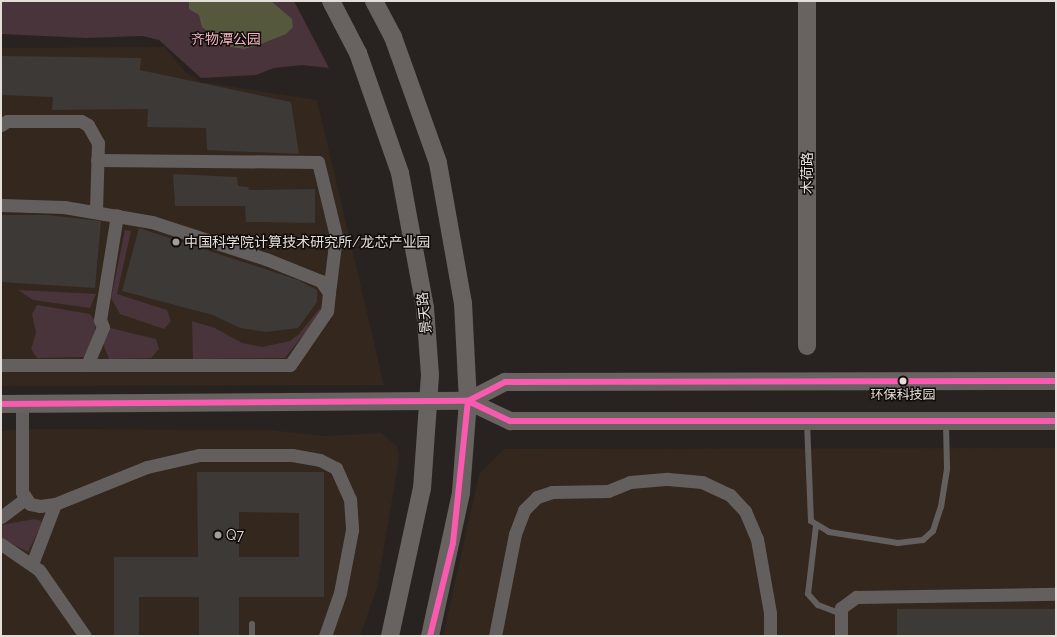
<!DOCTYPE html>
<html>
<head>
<meta charset="utf-8">
<style>
	body { margin:0 }
	#map { position:relative; width:1057px; height:637px; overflow:hidden; background:#282320; font-family:Raleway,"Noto Sans SC",sans-serif }
	div>[style] { position:absolute }
	.built>* { inset:0; background:#34271d }
	.green>* { inset:0; background:#48343a }
	.water>* { inset:0; background:#56583e }
	.building>* { inset:0; background:#3d3936; transform-origin:0 0 }
	.lane>* { height:6px; margin:-3px; padding:0 3px; transform-origin:3px; border-radius:3px; background:#645f5f }
	.street>* { height:13px; margin:-6.5px; padding:0 6.5px; transform-origin:6.5px; border-radius:6.5px; background:#645f5f }
	.secondary>* { height:18px; margin:-9px; padding:0 9px; transform-origin:9px; border-radius:9px; background:#686261 }
	.bus-1>* { height:6px; margin:-3px; padding:0 3px; transform-origin:3px; border-radius:3px; background:#f75aaf }
	.dots>* { width:11px; height:11px; translate:-50% -50%; box-sizing:border-box; border:2px solid #110c0a; border-radius:50% }
	span { translate:-50% -50%; white-space:nowrap; text-align:center; line-height:1.15; -webkit-text-stroke:3px #110c0a; paint-order:stroke }
	.bus-label { font-size:13px; color:#e4ded9 }
	.park-label { font-size:14px; color:#f1b4c6 }
	.street-label { font-size:14px; color:#e4ded9 }
	.poi-label { font-size:14px; color:#e4ded9 }
	.left { translate:0 -50%; text-align:left }
	.frame { position:absolute; inset:0; border:2px solid #e4ded9; pointer-events:none }
</style>
</head>
<body>
<div id="map">
	<div class="built">
		<div style="clip-path:polygon(165px 47px,185px 72px,201px 82px,317px 100px,384px 385px,1px 386px,1px 48px)"></div>
		<div style="clip-path:polygon(36px 429px,269px 430px,324px 436px,381px 433px,397px 446px,399px 459px,377px 588px,360px 636px,1px 636px,1px 431px)"></div>
		<div style="clip-path:polygon(1056px 448px,1056px 636px,443px 636px,479px 474px,504px 449px)"></div>
	</div>
	<div class="green">
		<div style="clip-path:polygon(1px 1px,294px 1px,329px 68px,302px 65px,274px 68px,256px 75px,201px 78px,159px 40px,143px 36px,86px 38px,1px 34px)"></div>
		<div style="clip-path:polygon(125px 230px,131px 231px,117px 294px,167px 310px,171px 321px,164px 329px,120px 314px,111px 298px)"></div>
		<div style="clip-path:polygon(18px 290px,58px 292px,96px 294px,90px 308px,33px 300px)"></div>
		<div style="clip-path:polygon(37px 305px,90px 314px,96px 323px,93px 347px,86px 357px,37px 358px,31px 349px,36px 333px,32px 314px)"></div>
		<div style="clip-path:polygon(321px 307px,319px 315px,285px 358px,193px 359px,192px 321px,215px 328px,242px 343px,262px 347px,290px 341px,299px 334px)"></div>
		<div style="clip-path:polygon(110px 328px,156px 339px,159px 349px,151px 358px,109px 359px,103px 344px)"></div>
		<div style="clip-path:polygon(34px 519px,41px 521px,41px 525px,28px 552px,1px 538px,1px 525px)"></div>
	</div>
	<div class="water">
		<div style="clip-path:polygon(189px 1px,271px 1px,292px 19px,293px 27px,286px 34px,261px 44px,244px 49px,225px 46px,202px 27px,199px 15px,189px 9px)"></div>
	</div>
	<div class="building">
		<div style="clip-path:polygon(1px 56px,141px 58px,140px 70px,291px 102px,299px 154px,207px 150px,206px 128px,147px 127px,148px 109px,52px 110px,53px 97px,1px 95px)"></div>
		<div style="clip-path:polygon(173px 174px,237px 177px,238px 186px,248px 187px,249px 190px,315px 189px,315px 223px,246px 222px,245px 206px,175px 206px)"></div>
		<div style="clip-path:polygon(1px 215px,47px 215px,101px 221px,95px 288px,1px 282px)"></div>
		<div style="clip-path:polygon(139px 228px,298px 280px,317px 290px,317px 302px,298px 328px,266px 332px,240px 328px,213px 315px,122px 291px)"></div>
		<div style="clip-path:polygon(evenodd,197px 472px,324px 472px,324px 597px,239px 597px,239px 636px,199px 636px,199px 597px,139px 597px,139px 636px,114px 636px,114px 557px,198px 557px,197px 472px,239px 512px,299px 513px,299px 557px,239px 557px,239px 512px)"></div>
		<div style="left:897px;top:609px;width:159px;height:27px"></div>
	</div>
	<div class="lane">
		<div style="left:807px;top:422px;width:99px;rotate:87.7deg"></div>
		<div style="left:811px;top:521px;width:21px;rotate:31deg"></div>
		<div style="left:829px;top:532px;width:70px;rotate:9.1deg"></div>
		<div style="left:898px;top:543px;width:25px;rotate:-7deg"></div>
		<div style="left:923px;top:540px;width:13px;rotate:-42deg"></div>
		<div style="left:933px;top:531px;width:25px;rotate:-72deg"></div>
		<div style="left:941px;top:507px;width:39px;rotate:-81deg"></div>
		<div style="left:947px;top:468px;width:45px;rotate:-91.3deg"></div>
		<div style="left:816px;top:526px;width:68px;rotate:96.7deg"></div>
		<div style="left:808px;top:594px;width:15px;rotate:48deg"></div>
		<div style="left:818px;top:605px;width:25px;rotate:21deg"></div>
		<div style="left:252px;top:624px;width:12px;rotate:90deg"></div>
	</div>
	<div class="street">
		<div style="left:1px;top:125px;width:7px;rotate:-34deg"></div>
		<div style="left:7px;top:121px;width:74px"></div>
		<div style="left:81px;top:121px;width:8px;rotate:30deg"></div>
		<div style="left:88px;top:125px;width:21px;rotate:61deg"></div>
		<div style="left:98px;top:143px;width:69px;rotate:91.7deg"></div>
		<div style="left:97px;top:160px;width:221px;rotate:0.5deg"></div>
		<div style="left:318px;top:162px;width:76px;rotate:76.3deg"></div>
		<div style="left:336px;top:236px;width:57px;rotate:97deg"></div>
		<div style="left:1px;top:205px;width:63px;rotate:1.8deg"></div>
		<div style="left:64px;top:207px;width:89px;rotate:9.7deg"></div>
		<div style="left:152px;top:222px;width:120px;rotate:18deg"></div>
		<div style="left:266px;top:259px;width:59px;rotate:21.8deg"></div>
		<div style="left:321px;top:281px;width:14px;rotate:56deg"></div>
		<div style="left:329px;top:293px;width:18px;rotate:96deg"></div>
		<div style="left:327px;top:311px;width:65px;rotate:124.4deg"></div>
		<div style="left:290px;top:365px;width:289px;rotate:180deg"></div>
		<div style="left:87px;top:365px;width:41px;rotate:-67.2deg"></div>
		<div style="left:103px;top:327px;width:8px;rotate:-113deg"></div>
		<div style="left:100px;top:320px;width:106px;rotate:-80.8deg"></div>
		<div style="left:22px;top:404px;width:88px;rotate:90deg"></div>
		<div style="left:22px;top:492px;width:14px;rotate:56deg"></div>
		<div style="left:30px;top:504px;width:10px;rotate:11deg"></div>
		<div style="left:40px;top:506px;width:15px;rotate:-8deg"></div>
		<div style="left:55px;top:504px;width:99px;rotate:-21.9deg"></div>
		<div style="left:147px;top:467px;width:53px;rotate:-13deg"></div>
		<div style="left:199px;top:455px;width:93px"></div>
		<div style="left:292px;top:455px;width:28px;rotate:10deg"></div>
		<div style="left:320px;top:460px;width:18px;rotate:27deg"></div>
		<div style="left:336px;top:468px;width:34px;rotate:66deg"></div>
		<div style="left:350px;top:499px;width:31px;rotate:86deg"></div>
		<div style="left:352px;top:530px;width:64px;rotate:100.8deg"></div>
		<div style="left:340px;top:593px;width:46px;rotate:109.2deg"></div>
		<div style="left:1px;top:517px;width:30px;rotate:-37deg"></div>
		<div style="left:1px;top:544px;width:46px;rotate:34.4deg"></div>
		<div style="left:39px;top:570px;width:80px;rotate:55.1deg"></div>
		<div style="left:32px;top:564px;width:64px;rotate:-69deg"></div>
		<div style="left:495px;top:636px;width:104px;rotate:-78.9deg"></div>
		<div style="left:515px;top:534px;width:26px;rotate:-69deg"></div>
		<div style="left:524px;top:510px;width:18px;rotate:-45deg"></div>
		<div style="left:537px;top:497px;width:16px;rotate:-18deg"></div>
		<div style="left:552px;top:492px;width:56px;rotate:-1deg"></div>
		<div style="left:608px;top:491px;width:24px;rotate:-22deg"></div>
		<div style="left:630px;top:482px;width:38px;rotate:-5deg"></div>
		<div style="left:668px;top:479px;width:34px;rotate:5deg"></div>
		<div style="left:702px;top:482px;width:31px;rotate:25deg"></div>
		<div style="left:730px;top:495px;width:22px;rotate:47deg"></div>
		<div style="left:745px;top:511px;width:30px;rotate:67deg"></div>
		<div style="left:757px;top:539px;width:75px;rotate:80deg"></div>
		<div style="left:770px;top:613px;width:23px;rotate:90deg"></div>
		<div style="left:841px;top:636px;width:28px;rotate:-90deg"></div>
		<div style="left:841px;top:608px;width:19px;rotate:-36deg"></div>
		<div style="left:856px;top:597px;width:200px;rotate:-0.9deg"></div>
	</div>
	<div class="secondary">
		<div style="left:331px;top:1px;width:59px;rotate:62.6deg"></div>
		<div style="left:358px;top:53px;width:127px;rotate:70.7deg"></div>
		<div style="left:400px;top:173px;width:137px;rotate:79.5deg"></div>
		<div style="left:425px;top:308px;width:67px;rotate:85.7deg"></div>
		<div style="left:430px;top:375px;width:113px;rotate:94deg"></div>
		<div style="left:422px;top:488px;width:151px;rotate:102.2deg"></div>
		<div style="left:374px;top:1px;width:41px;rotate:62.2deg"></div>
		<div style="left:393px;top:37px;width:134px;rotate:70.3deg"></div>
		<div style="left:438px;top:163px;width:142px;rotate:79.9deg"></div>
		<div style="left:463px;top:303px;width:98px;rotate:87.1deg"></div>
		<div style="left:468px;top:401px;width:92px;rotate:94.4deg"></div>
		<div style="left:461px;top:493px;width:146px;rotate:102.2deg"></div>
		<div style="left:807px;top:346px;width:345px;rotate:-90deg"></div>
		<div style="left:468px;top:401px;width:42px;rotate:-27.2deg"></div>
		<div style="left:505px;top:382px;width:551px;rotate:-0.1deg"></div>
		<div style="left:1px;top:404px;width:467px;rotate:-0.4deg"></div>
		<div style="left:468px;top:401px;width:47px;rotate:25.5deg"></div>
		<div style="left:510px;top:421px;width:546px"></div>
	</div>
	<div class="bus-1">
		<div style="left:468px;top:401px;width:42px;rotate:-27.2deg"></div>
		<div style="left:505px;top:382px;width:551px;rotate:-0.1deg"></div>
		<div style="left:1px;top:404px;width:467px;rotate:-0.4deg"></div>
		<div style="left:468px;top:401px;width:47px;rotate:25.5deg"></div>
		<div style="left:510px;top:421px;width:546px"></div>
		<div style="left:430px;top:636px;width:96px;rotate:-76.1deg"></div>
		<div style="left:453px;top:543px;width:143px;rotate:-84deg"></div>
	</div>
	<div class="dots">
		<div style="left:176px;top:242px;background:#a29d98"></div>
		<div style="left:903px;top:381px;background:#e4ded9"></div>
		<div style="left:218px;top:535px;background:#a29d98"></div>
	</div>
	<div class="bus-label">
		<span style="left:903px;top:395px">环保科技园</span>
	</div>
	<div class="park-label">
		<span style="left:226px;top:39px">齐物潭公园</span>
	</div>
	<div class="street-label">
		<span style="left:807px;top:173px;rotate:-90deg">木荷路</span>
		<span style="left:424px;top:313px;rotate:-96deg">景天路</span>
	</div>
	<div class="poi-label">
		<span class="left" style="left:184px;top:242px">中国科学院计算技术研究所/龙芯产业园</span>
		<span class="left" style="left:226px;top:535px">Q7</span>
	</div>
	<div class="frame"></div>
</div>
</body>
</html>
